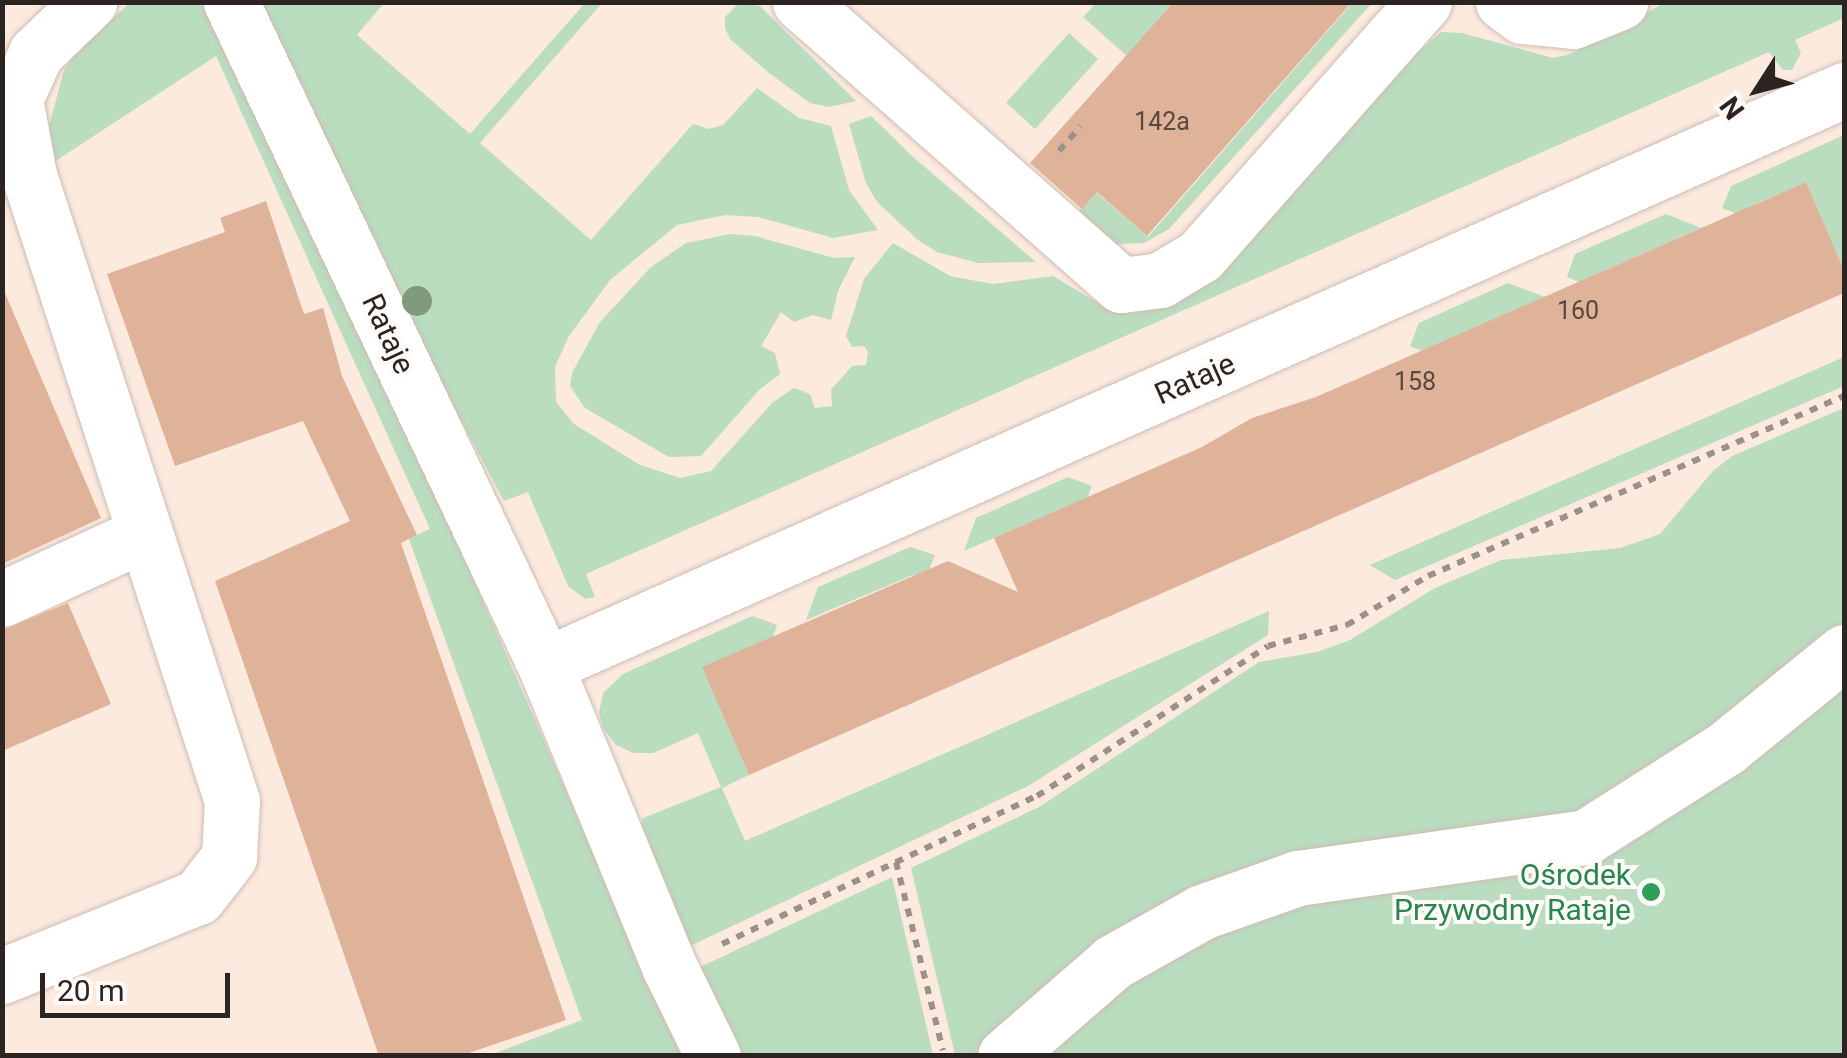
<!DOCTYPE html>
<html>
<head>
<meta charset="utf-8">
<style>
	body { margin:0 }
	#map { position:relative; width:1847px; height:1058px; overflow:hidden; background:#fceadf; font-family:Roboto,sans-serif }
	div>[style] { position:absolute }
	.green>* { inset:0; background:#badcbf; transform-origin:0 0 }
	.building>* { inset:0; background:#dfb399 }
	.path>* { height:6px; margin-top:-3px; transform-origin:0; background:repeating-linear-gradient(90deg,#9d9088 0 8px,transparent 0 16px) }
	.roads { filter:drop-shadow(0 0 2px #cebcb1) drop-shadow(0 0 2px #cebcb1) }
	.minor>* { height:55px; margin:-27.5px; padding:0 27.5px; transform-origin:27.5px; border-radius:27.5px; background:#fff }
	.trees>* { width:30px; height:30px; margin:-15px; border-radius:50%; background:#81997d }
	.dots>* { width:28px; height:28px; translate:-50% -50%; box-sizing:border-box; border:5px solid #fefaf8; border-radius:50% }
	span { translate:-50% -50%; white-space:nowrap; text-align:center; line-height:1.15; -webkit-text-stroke:8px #fefaf8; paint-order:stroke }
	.number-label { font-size:25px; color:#58483e }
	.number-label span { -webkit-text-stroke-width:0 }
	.street-label { font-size:30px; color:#2b2420 }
	.leisure-label { font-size:30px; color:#27864d }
	.right { translate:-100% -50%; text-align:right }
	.frame { position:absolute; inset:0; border:5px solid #2b2420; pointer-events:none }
	.north { position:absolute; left:1707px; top:40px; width:100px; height:100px; -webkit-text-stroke:8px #fefaf8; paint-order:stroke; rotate:234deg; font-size:28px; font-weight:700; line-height:40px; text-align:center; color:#2b2420 }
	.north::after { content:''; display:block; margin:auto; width:35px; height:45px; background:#2b2420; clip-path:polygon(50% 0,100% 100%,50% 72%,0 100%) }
	.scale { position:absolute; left:40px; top:973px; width:190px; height:45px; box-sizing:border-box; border:5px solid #2b2420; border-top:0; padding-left:12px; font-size:30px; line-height:35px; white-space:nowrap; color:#2b2420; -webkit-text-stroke:8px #fefaf8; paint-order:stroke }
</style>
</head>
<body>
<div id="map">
	<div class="green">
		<div style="clip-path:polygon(130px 3px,202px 3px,431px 483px,682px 1055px,490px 1055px,582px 1020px,409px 539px,430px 529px,216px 56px,51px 164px,48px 130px,64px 70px,79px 48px)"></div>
		<div style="clip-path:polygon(258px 3px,384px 3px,357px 35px,470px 134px,585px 3px,602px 3px,480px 143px,591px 240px,693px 124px,709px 129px,723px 125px,757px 88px,799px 118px,831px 126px,849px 190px,878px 230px,833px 238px,758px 217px,725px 215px,677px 225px,610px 280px,569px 336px,555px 367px,556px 402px,574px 424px,640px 465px,680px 478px,711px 471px,772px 403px,794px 388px,810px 394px,815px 408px,832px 406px,831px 390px,852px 366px,866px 365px,868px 352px,864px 346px,852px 347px,846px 336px,864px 279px,893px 243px,950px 276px,993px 284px,1053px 276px,1098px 303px,1124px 307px,1441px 32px,1462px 33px,1553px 58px,1570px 54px,1664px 3px,1844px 3px,1844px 18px,1795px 40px,1801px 53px,1792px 70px,1783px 70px,1769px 52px,586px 574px,595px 597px,585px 599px,568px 586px,528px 492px,504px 501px,410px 324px)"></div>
		<div style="clip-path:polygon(739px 3px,760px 6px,856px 101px,829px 107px,810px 103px,769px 73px,730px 39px,725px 28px,725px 17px)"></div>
		<div style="clip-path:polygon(1096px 3px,1174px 3px,1127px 56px,1083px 17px)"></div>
		<div style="clip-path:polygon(1352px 3px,1372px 3px,1169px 229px,1144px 243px,1116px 244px,1075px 216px,1096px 192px,1148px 237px)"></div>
		<div style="left:1069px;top:33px;width:39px;height:94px;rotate:42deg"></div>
		<div style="clip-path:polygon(871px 116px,912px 156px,1036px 262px,978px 263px,937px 252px,918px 240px,877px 202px,866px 183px,849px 124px)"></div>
		<div style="clip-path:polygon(1844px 135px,1844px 270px,1806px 182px,1753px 205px,1748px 218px,1722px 208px,1731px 186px)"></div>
		<div style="clip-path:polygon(1666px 214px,1701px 228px,1596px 274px,1591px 287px,1567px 277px,1575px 254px)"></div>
		<div style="clip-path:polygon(730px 234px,755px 236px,834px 258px,855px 257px,838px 291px,831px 320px,813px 315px,794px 322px,781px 312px,761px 346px,775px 353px,780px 374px,760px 389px,701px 456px,669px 457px,585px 408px,570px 386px,572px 373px,600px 322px,651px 267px,686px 243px)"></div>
		<div style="clip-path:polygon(1508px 283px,1545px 297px,1435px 356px,1410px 346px,1419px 323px)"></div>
		<div style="clip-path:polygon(1844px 357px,1844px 386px,1395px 580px,1370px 565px)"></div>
		<div style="clip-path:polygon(1844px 408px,1844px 635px,1579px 822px,1297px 865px,979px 1055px,955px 1055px,911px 868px,1039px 807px,1259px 662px,1317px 652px,1350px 640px,1435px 588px,1501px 560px,1620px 548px,1660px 534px,1713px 471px,1732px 456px)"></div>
		<div style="clip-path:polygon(1068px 477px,1092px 486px,1082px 511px,1069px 506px,964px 551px,976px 518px)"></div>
		<div style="clip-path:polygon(910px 547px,935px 555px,925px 580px,913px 575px,806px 620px,818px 587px)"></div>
		<div style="clip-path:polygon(1269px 611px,1268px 635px,1028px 786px,690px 946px,641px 828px,643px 818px,721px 787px,698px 733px,653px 753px,634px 753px,616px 745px,604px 729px,599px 713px,603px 693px,623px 674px,752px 616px,777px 625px,769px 649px,703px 668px,749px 775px,722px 788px,745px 841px)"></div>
		<div style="clip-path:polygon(1844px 670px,1844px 1055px,1033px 1056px,1119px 976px,1252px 909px,1566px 856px)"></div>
		<div style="clip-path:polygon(892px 877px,933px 1055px,739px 1055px,698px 968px)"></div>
	</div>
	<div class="building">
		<div style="clip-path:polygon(1174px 2px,1352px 2px,1147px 236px,1097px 192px,1082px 209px,1030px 163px)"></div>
		<div style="clip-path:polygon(1806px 182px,1844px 270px,1844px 293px,749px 775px,702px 667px,948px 561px,1018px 592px,994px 538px,1202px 447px,1252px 418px,1316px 397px)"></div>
		<div style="clip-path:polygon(266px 201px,304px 314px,323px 308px,342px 376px,417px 535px,401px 543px,566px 1020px,460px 1056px,379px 1056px,215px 581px,350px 521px,303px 421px,175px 466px,107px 274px,225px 232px,220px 218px)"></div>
		<div style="clip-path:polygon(2px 286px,101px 518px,2px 564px)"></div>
		<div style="clip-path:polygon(68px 603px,111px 704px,2px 751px,2px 630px)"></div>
	</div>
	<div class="path">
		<div style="left:1059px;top:151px;width:33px;rotate:-49deg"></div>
		<div style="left:896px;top:862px;width:194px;rotate:76deg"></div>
		<div style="left:722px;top:944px;width:348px;rotate:-25.2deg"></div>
		<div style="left:1037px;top:796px;width:275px;rotate:-33deg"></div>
		<div style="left:1268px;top:646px;width:82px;rotate:-14.9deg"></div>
		<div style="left:1347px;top:625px;width:95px;rotate:-31.2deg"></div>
		<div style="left:1428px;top:576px;width:453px;rotate:-23.4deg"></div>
	</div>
	<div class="roads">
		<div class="minor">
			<div style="left:231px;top:2px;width:734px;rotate:64.66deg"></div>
			<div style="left:545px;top:665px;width:328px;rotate:67.6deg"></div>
			<div style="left:670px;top:968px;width:98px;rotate:64deg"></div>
			<div style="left:800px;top:2px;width:428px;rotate:41.4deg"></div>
			<div style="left:1121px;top:285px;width:39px;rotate:-7deg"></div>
			<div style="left:1160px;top:280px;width:47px;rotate:-31deg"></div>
			<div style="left:1200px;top:256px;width:339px;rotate:-48.6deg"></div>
			<div style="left:1503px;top:2px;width:24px;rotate:36deg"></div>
			<div style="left:1522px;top:16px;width:51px;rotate:5.6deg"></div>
			<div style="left:1573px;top:21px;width:51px;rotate:-22deg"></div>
			<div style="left:2px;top:599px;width:156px;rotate:-24.6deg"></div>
			<div style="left:545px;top:665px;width:1421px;rotate:-23.88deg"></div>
			<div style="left:2px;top:976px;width:211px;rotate:-22deg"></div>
			<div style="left:198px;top:897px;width:51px;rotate:-52.2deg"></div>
			<div style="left:229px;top:857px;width:56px;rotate:-86.9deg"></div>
			<div style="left:232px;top:801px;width:658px;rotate:-107.97deg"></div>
			<div style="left:29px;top:175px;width:77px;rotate:-100.4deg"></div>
			<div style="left:15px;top:99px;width:51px;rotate:-65.5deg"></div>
			<div style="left:36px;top:53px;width:74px;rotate:-43.9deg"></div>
			<div style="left:1005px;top:1056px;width:143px;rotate:-41deg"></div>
			<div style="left:1113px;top:962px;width:102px;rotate:-29.3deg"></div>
			<div style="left:1202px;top:912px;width:102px;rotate:-19.5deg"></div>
			<div style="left:1298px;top:878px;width:291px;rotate:-8.1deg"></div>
			<div style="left:1586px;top:837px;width:166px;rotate:-32.4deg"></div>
			<div style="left:1726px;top:748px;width:152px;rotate:-39.1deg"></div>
		</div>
	</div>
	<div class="trees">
		<div style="left:417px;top:301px"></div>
	</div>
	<div class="dots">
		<div style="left:1651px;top:892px;background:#2e9e5b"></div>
	</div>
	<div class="number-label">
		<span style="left:1162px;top:122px">142a</span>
		<span style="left:1578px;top:311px">160</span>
		<span style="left:1415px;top:382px">158</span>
	</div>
	<div class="street-label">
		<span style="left:388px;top:334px;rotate:65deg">Rataje</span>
		<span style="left:1195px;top:379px;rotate:-24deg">Rataje</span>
	</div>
	<div class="leisure-label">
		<span class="right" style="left:1631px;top:892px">Ośrodek<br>Przywodny Rataje</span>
	</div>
	<div class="frame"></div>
	<div class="north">N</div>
	<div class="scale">20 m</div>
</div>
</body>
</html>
